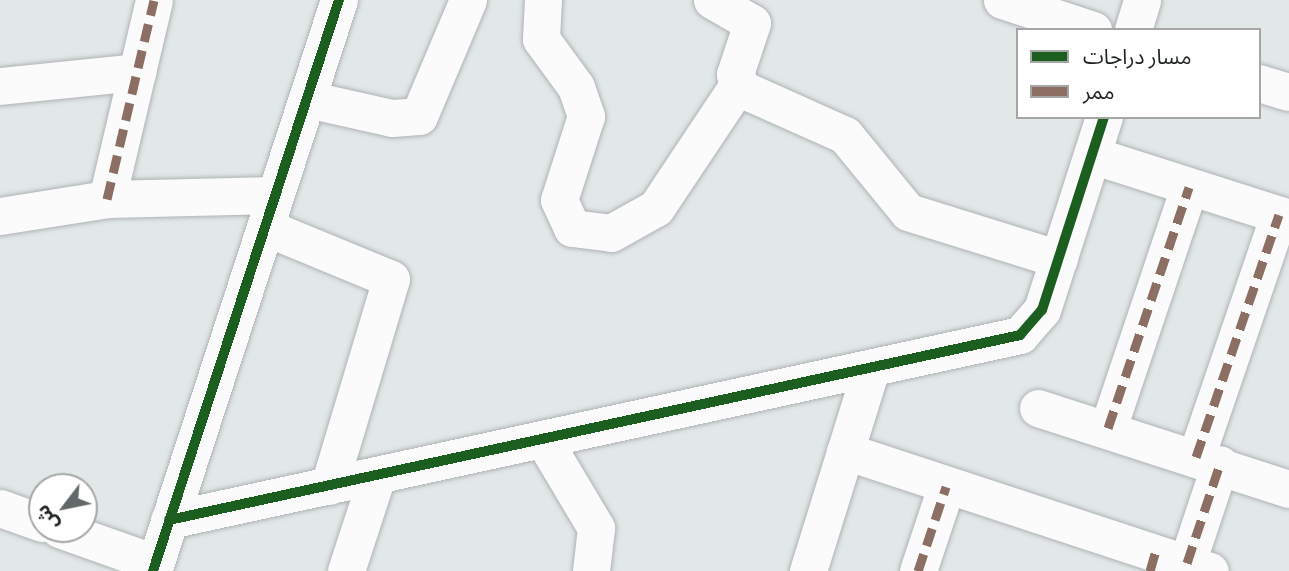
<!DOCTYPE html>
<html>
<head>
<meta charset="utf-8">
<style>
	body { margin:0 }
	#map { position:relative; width:1289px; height:571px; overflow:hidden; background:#e2e7e8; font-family:Barlow,"Noto Sans Arabic",sans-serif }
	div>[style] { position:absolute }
	.roads { filter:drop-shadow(0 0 2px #aeb3b4) drop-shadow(0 0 2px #aeb3b4) }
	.street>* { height:37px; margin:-18.5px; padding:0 18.5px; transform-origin:18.5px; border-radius:18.5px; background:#fbfbfc }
	.quiet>* { height:9px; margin-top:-4.5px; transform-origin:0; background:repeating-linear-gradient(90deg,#8d6e63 0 18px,transparent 0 27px) }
	.cycleway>* { height:10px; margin:-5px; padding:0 5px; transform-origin:5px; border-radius:5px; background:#1b5e20 }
	span { translate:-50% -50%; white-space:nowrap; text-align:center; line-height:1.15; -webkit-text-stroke:5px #fff; paint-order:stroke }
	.legend { position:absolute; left:1016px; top:28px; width:245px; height:91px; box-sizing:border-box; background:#fff; border:2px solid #a5a7a7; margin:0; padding:9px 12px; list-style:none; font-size:21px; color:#1f2324 }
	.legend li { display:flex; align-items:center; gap:14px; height:35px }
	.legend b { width:35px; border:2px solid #a5a7a7 }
	.north { position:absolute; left:28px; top:473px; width:70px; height:70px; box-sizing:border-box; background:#fff; border:2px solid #a5a7a7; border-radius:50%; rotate:238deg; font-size:19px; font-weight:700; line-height:28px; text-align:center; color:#1f2324 }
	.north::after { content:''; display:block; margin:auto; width:24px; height:32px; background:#636869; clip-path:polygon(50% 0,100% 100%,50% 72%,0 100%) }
</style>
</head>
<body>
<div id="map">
	<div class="roads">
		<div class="street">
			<div style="left:543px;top:0;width:39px;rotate:93deg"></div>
			<div style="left:541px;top:39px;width:59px;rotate:53.9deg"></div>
			<div style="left:576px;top:87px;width:31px;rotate:71deg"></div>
			<div style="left:586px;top:116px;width:88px;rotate:107.8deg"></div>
			<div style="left:559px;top:200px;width:31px;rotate:65deg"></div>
			<div style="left:572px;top:228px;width:39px;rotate:7deg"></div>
			<div style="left:611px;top:233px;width:51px;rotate:-29.1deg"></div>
			<div style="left:656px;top:208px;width:148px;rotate:-56.3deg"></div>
			<div style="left:712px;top:0;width:46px;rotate:29.9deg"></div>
			<div style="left:752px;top:23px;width:54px;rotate:108.4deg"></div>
			<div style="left:735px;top:74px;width:17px;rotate:65deg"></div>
			<div style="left:742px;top:89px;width:113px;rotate:24.1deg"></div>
			<div style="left:845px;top:135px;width:99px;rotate:50.7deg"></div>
			<div style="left:908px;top:212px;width:158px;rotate:17.3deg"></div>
			<div style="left:1002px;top:0;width:96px;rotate:18.2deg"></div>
			<div style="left:1133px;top:30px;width:31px;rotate:-73deg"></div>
			<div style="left:1259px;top:83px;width:31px;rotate:17deg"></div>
			<div style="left:0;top:86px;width:138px;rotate:-5.8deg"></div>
			<div style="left:307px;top:99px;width:87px;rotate:12.6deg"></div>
			<div style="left:392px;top:118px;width:27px;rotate:-4deg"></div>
			<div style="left:419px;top:116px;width:126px;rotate:-67.1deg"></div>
			<div style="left:1092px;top:155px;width:207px;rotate:17.7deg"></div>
			<div style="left:107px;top:199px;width:204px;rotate:-76.7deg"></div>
			<div style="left:0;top:216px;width:108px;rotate:-9deg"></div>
			<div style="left:107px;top:199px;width:168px;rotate:-1.4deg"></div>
			<div style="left:265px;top:227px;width:136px;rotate:22.4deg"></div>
			<div style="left:391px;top:279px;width:216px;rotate:106.7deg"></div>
			<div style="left:1038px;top:408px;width:264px;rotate:17.9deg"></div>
			<div style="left:1108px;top:428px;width:254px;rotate:-71.4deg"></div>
			<div style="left:543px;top:439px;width:104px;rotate:59.2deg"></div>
			<div style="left:596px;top:528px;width:43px;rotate:96.6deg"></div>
			<div style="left:845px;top:451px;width:384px;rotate:18.2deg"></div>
			<div style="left:1196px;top:457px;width:256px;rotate:-71.1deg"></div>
			<div style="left:0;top:508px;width:45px;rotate:19.7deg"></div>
			<div style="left:169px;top:520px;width:871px;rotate:-12.26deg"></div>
			<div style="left:1020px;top:335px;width:33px;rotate:-49deg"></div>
			<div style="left:1042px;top:310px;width:203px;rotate:-72.2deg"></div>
			<div style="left:59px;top:529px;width:102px;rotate:19.5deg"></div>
			<div style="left:1187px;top:563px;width:104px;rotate:-71.6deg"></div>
			<div style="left:153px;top:571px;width:601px;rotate:-71.96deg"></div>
			<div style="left:346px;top:571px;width:100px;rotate:-71.9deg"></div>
			<div style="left:808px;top:571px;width:212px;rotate:-72.7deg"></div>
			<div style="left:918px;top:571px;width:89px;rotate:-71.6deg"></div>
		</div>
	</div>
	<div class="quiet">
		<div style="left:107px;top:199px;width:204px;rotate:-76.7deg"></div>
		<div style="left:1108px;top:428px;width:254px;rotate:-71.4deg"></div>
		<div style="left:1196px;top:457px;width:256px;rotate:-71.1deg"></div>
		<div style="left:1187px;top:563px;width:104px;rotate:-71.6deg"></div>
		<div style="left:918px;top:571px;width:89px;rotate:-71.6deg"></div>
		<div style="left:1150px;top:571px;width:19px;rotate:-74deg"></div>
	</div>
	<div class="cycleway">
		<div style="left:169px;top:520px;width:871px;rotate:-12.26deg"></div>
		<div style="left:1020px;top:335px;width:33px;rotate:-49deg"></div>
		<div style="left:1042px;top:310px;width:203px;rotate:-72.2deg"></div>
		<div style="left:153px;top:571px;width:601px;rotate:-71.96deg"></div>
	</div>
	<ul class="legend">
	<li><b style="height:9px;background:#1b5e20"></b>مسار دراجات</li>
	<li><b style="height:9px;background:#8d6e63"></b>ممر</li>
	</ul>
	<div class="north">ش</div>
</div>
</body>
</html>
